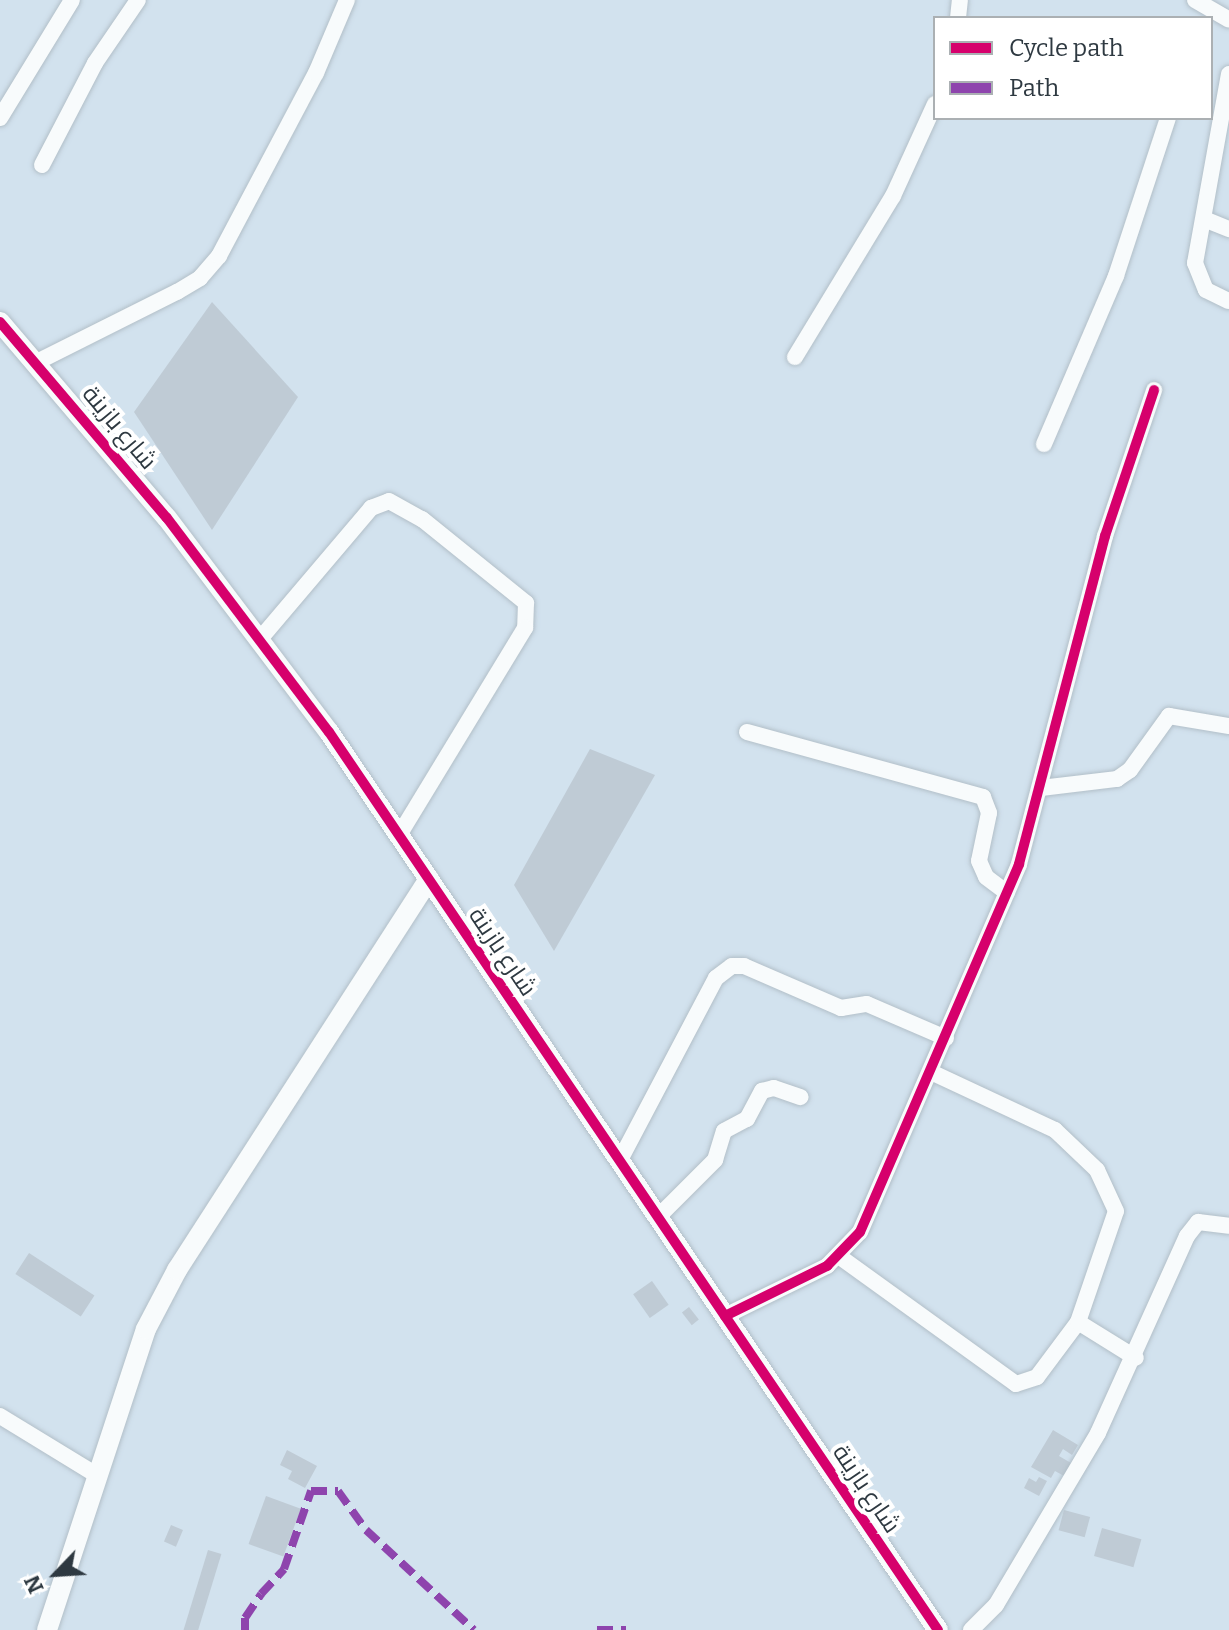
<!DOCTYPE html>
<html>
<head>
<meta charset="utf-8">
<style>
	body { margin:0 }
	#map { position:relative; width:1229px; height:1630px; overflow:hidden; background:#d2e2ee; font-family:Bitter,Cairo,serif }
	div>[style] { position:absolute }
	.building>* { inset:0; background:#bfcbd5; transform-origin:0 0 }
	.roads { filter:drop-shadow(0 0 2px #b2bfc8) drop-shadow(0 0 2px #b2bfc8) }
	.minor>* { height:16px; margin:-8px; padding:0 8px; transform-origin:8px; border-radius:8px; background:#f8fbfc }
	.tertiary>* { height:20px; margin:-10px; padding:0 10px; transform-origin:10px; border-radius:10px; background:#f8fbfc }
	.quiet>* { height:8px; margin-top:-4px; transform-origin:0; background:repeating-linear-gradient(90deg,#8e44ad 0 16px,transparent 0 24px) }
	.cycleway>* { height:10px; margin:-5px; padding:0 5px; transform-origin:5px; border-radius:5px; background:#d6006c }
	span { translate:-50% -50%; white-space:nowrap; text-align:center; line-height:1.15; -webkit-text-stroke:8px #fff; paint-order:stroke }
	.street-label { font-size:24px; color:#2e3941 }
	.legend { position:absolute; left:933px; top:16px; width:280px; height:104px; box-sizing:border-box; background:#fff; border:2px solid #abb0b3; margin:0; padding:10px 14px; list-style:none; font-size:24px; color:#2e3941 }
	.legend li { display:flex; align-items:center; gap:16px; height:40px }
	.legend b { width:40px; border:2px solid #abb0b3 }
	.north { position:absolute; left:16px; top:1534px; width:80px; height:80px; -webkit-text-stroke:6px #fff; paint-order:stroke; rotate:245deg; font-size:22px; font-weight:700; line-height:32px; text-align:center; color:#2e3941 }
	.north::after { content:''; display:block; margin:auto; width:28px; height:36px; background:#2e3941; clip-path:polygon(50% 0,100% 100%,50% 72%,0 100%) }
</style>
</head>
<body>
<div id="map">
	<div class="building">
		<div style="clip-path:polygon(212px 302px,298px 397px,212px 530px,134px 412px)"></div>
		<div style="clip-path:polygon(590px 749px,655px 775px,554px 951px,514px 885px)"></div>
		<div style="left:29px;top:1253px;width:78px;height:25px;rotate:33deg"></div>
		<div style="left:652px;top:1281px;width:29px;height:23px;rotate:55deg"></div>
		<div style="left:689px;top:1307px;width:16px;height:9px;rotate:52deg"></div>
		<div style="clip-path:polygon(1053px 1430px,1078px 1445px,1072px 1455px,1063px 1449px,1059px 1456px,1071px 1463px,1064px 1476px,1055px 1471px,1051px 1478px,1031px 1467px)"></div>
		<div style="clip-path:polygon(287px 1450px,317px 1466px,305px 1488px,288px 1479px,292px 1471px,280px 1465px)"></div>
		<div style="clip-path:polygon(1039px 1477px,1047px 1481px,1039px 1496px,1024px 1488px,1029px 1478px,1036px 1482px)"></div>
		<div style="left:266px;top:1496px;width:37px;height:51px;rotate:20deg"></div>
		<div style="left:1064px;top:1510px;width:27px;height:21px;rotate:15deg"></div>
		<div style="left:171px;top:1525px;width:13px;height:18px;rotate:23deg"></div>
		<div style="left:1102px;top:1528px;width:41px;height:29px;rotate:16deg"></div>
		<div style="left:208px;top:1550px;width:14px;height:84px;rotate:17deg"></div>
	</div>
	<div class="roads">
		<div class="minor">
			<div style="left:1195px;top:0;width:39px;rotate:30deg"></div>
			<div style="left:958px;top:18px;width:18px;rotate:-84deg"></div>
			<div style="left:1229px;top:74px;width:192px;rotate:100.2deg"></div>
			<div style="left:1195px;top:263px;width:29px;rotate:68deg"></div>
			<div style="left:1206px;top:290px;width:25px;rotate:26deg"></div>
			<div style="left:0;top:118px;width:138px;rotate:-58.6deg"></div>
			<div style="left:42px;top:165px;width:115px;rotate:-62.5deg"></div>
			<div style="left:95px;top:63px;width:76px;rotate:-55.7deg"></div>
			<div style="left:1204px;top:219px;width:27px;rotate:22deg"></div>
			<div style="left:795px;top:357px;width:188px;rotate:-58.7deg"></div>
			<div style="left:893px;top:196px;width:101px;rotate:-65.5deg"></div>
			<div style="left:37px;top:362px;width:157px;rotate:-26.6deg"></div>
			<div style="left:177px;top:292px;width:27px;rotate:-31deg"></div>
			<div style="left:200px;top:278px;width:29px;rotate:-49deg"></div>
			<div style="left:219px;top:256px;width:207px;rotate:-62.1deg"></div>
			<div style="left:316px;top:73px;width:79px;rotate:-67deg"></div>
			<div style="left:1044px;top:444px;width:183px;rotate:-66.8deg"></div>
			<div style="left:1116px;top:276px;width:166px;rotate:-71.8deg"></div>
			<div style="left:260px;top:639px;width:172px;rotate:-49.7deg"></div>
			<div style="left:371px;top:508px;width:19px;rotate:-21deg"></div>
			<div style="left:389px;top:501px;width:38px;rotate:29deg"></div>
			<div style="left:422px;top:519px;width:134px;rotate:38.9deg"></div>
			<div style="left:526px;top:603px;width:25px;rotate:92deg"></div>
			<div style="left:525px;top:628px;width:242px;rotate:121.3deg"></div>
			<div style="left:747px;top:732px;width:245px;rotate:15.4deg"></div>
			<div style="left:983px;top:797px;width:17px;rotate:69deg"></div>
			<div style="left:989px;top:813px;width:49px;rotate:101.8deg"></div>
			<div style="left:979px;top:861px;width:17px;rotate:66deg"></div>
			<div style="left:986px;top:877px;width:26px;rotate:37deg"></div>
			<div style="left:1041px;top:788px;width:77px;rotate:-6.8deg"></div>
			<div style="left:1117px;top:779px;width:16px;rotate:-35deg"></div>
			<div style="left:1130px;top:770px;width:67px;rotate:-54.2deg"></div>
			<div style="left:1169px;top:716px;width:61px;rotate:9.5deg"></div>
			<div style="left:620px;top:1160px;width:206px;rotate:-62.2deg"></div>
			<div style="left:716px;top:978px;width:20px;rotate:-37deg"></div>
			<div style="left:732px;top:966px;width:12px"></div>
			<div style="left:744px;top:966px;width:106px;rotate:23.4deg"></div>
			<div style="left:841px;top:1008px;width:26px;rotate:-9deg"></div>
			<div style="left:867px;top:1004px;width:86px;rotate:23.3deg"></div>
			<div style="left:658px;top:1217px;width:81px;rotate:-45deg"></div>
			<div style="left:715px;top:1160px;width:30px;rotate:-73deg"></div>
			<div style="left:724px;top:1131px;width:26px;rotate:-28deg"></div>
			<div style="left:747px;top:1119px;width:32px;rotate:-62deg"></div>
			<div style="left:762px;top:1091px;width:12px;rotate:-14deg"></div>
			<div style="left:774px;top:1088px;width:28px;rotate:19deg"></div>
			<div style="left:840px;top:1257px;width:217px;rotate:35.8deg"></div>
			<div style="left:1016px;top:1384px;width:22px;rotate:-18deg"></div>
			<div style="left:1037px;top:1377px;width:69px;rotate:-53.3deg"></div>
			<div style="left:1078px;top:1322px;width:117px;rotate:-71.1deg"></div>
			<div style="left:1116px;top:1211px;width:45px;rotate:-114.9deg"></div>
			<div style="left:1097px;top:1170px;width:58px;rotate:-136.4deg"></div>
			<div style="left:1055px;top:1130px;width:137px;rotate:-154.9deg"></div>
			<div style="left:725px;top:1316px;width:114px;rotate:-26.1deg"></div>
			<div style="left:827px;top:1266px;width:47px;rotate:-45.9deg"></div>
			<div style="left:860px;top:1232px;width:401px;rotate:-66.6deg"></div>
			<div style="left:1019px;top:864px;width:339px;rotate:-75.3deg"></div>
			<div style="left:1105px;top:536px;width:154px;rotate:-71.4deg"></div>
			<div style="left:1078px;top:1322px;width:68px;rotate:31.8deg"></div>
			<div style="left:0;top:1416px;width:111px;rotate:31.4deg"></div>
			<div style="left:971px;top:1630px;width:35px;rotate:-45deg"></div>
			<div style="left:996px;top:1605px;width:200px;rotate:-59.3deg"></div>
			<div style="left:1098px;top:1433px;width:216px;rotate:-65.7deg"></div>
			<div style="left:1187px;top:1236px;width:18px;rotate:-52deg"></div>
			<div style="left:1198px;top:1222px;width:31px;rotate:7deg"></div>
		</div>
		<div class="tertiary">
			<div style="left:0;top:322px;width:257px;rotate:49.6deg"></div>
			<div style="left:167px;top:518px;width:268px;rotate:52.9deg"></div>
			<div style="left:329px;top:732px;width:1085px;rotate:55.86deg"></div>
			<div style="left:47px;top:1630px;width:317px;rotate:-71.8deg"></div>
			<div style="left:146px;top:1329px;width:67px;rotate:-62.3deg"></div>
			<div style="left:177px;top:1270px;width:465px;rotate:-57.2deg"></div>
		</div>
	</div>
	<div class="quiet">
		<div style="left:245px;top:1630px;width:12px;rotate:-90deg"></div>
		<div style="left:245px;top:1618px;width:29px;rotate:-56deg"></div>
		<div style="left:261px;top:1594px;width:34px;rotate:-47deg"></div>
		<div style="left:284px;top:1569px;width:83px;rotate:-70.9deg"></div>
		<div style="left:311px;top:1491px;width:27px"></div>
		<div style="left:338px;top:1491px;width:48px;rotate:54.3deg"></div>
		<div style="left:366px;top:1530px;width:147px;rotate:42.8deg"></div>
		<div style="left:597px;top:1630px;width:29px"></div>
	</div>
	<div class="cycleway">
		<div style="left:0;top:322px;width:257px;rotate:49.6deg"></div>
		<div style="left:167px;top:518px;width:268px;rotate:52.9deg"></div>
		<div style="left:329px;top:732px;width:1085px;rotate:55.86deg"></div>
		<div style="left:725px;top:1316px;width:114px;rotate:-26.1deg"></div>
		<div style="left:827px;top:1266px;width:47px;rotate:-45.9deg"></div>
		<div style="left:860px;top:1232px;width:401px;rotate:-66.6deg"></div>
		<div style="left:1019px;top:864px;width:339px;rotate:-75.3deg"></div>
		<div style="left:1105px;top:536px;width:154px;rotate:-71.4deg"></div>
	</div>
	<div class="street-label">
		<span style="left:119px;top:428px;rotate:50deg">شارع بازينة</span>
		<span style="left:502px;top:952px;rotate:56deg">شارع بازينة</span>
		<span style="left:866px;top:1489px;rotate:56deg">شارع بازينة</span>
	</div>
	<ul class="legend">
	<li><b style="height:10px;background:#d6006c"></b>Cycle path</li>
	<li><b style="height:10px;background:#8e44ad"></b>Path</li>
	</ul>
	<div class="north">N</div>
</div>
</body>
</html>
